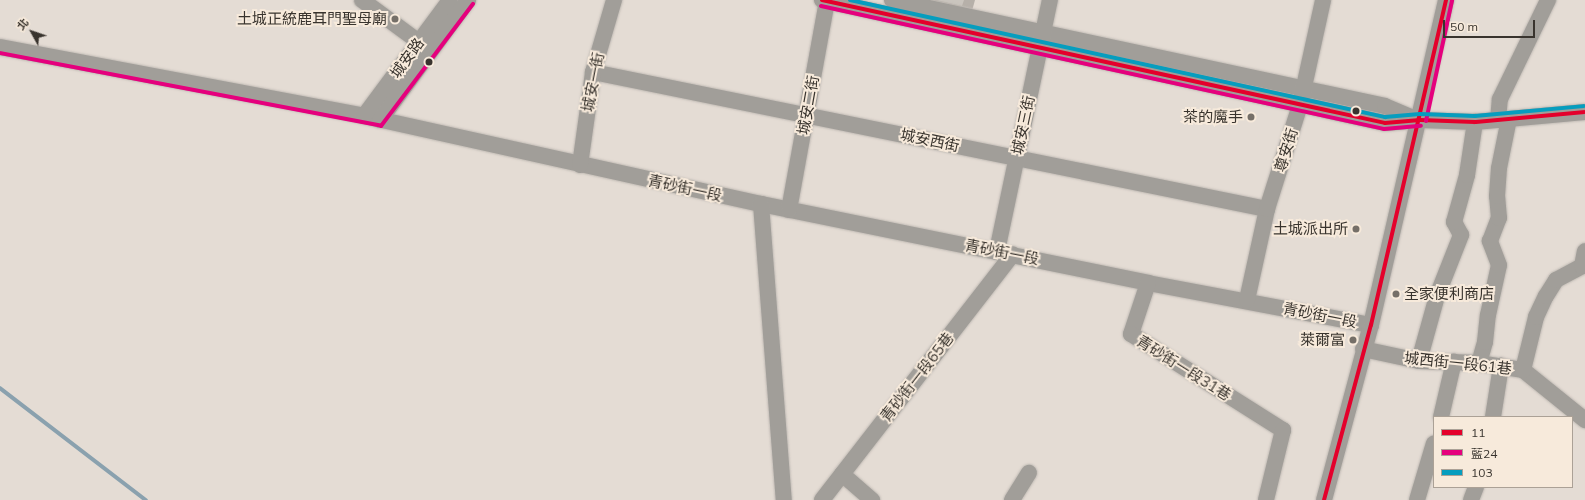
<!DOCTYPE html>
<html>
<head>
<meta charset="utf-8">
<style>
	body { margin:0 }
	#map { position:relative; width:1585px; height:500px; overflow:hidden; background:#e4dcd4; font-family:Mulish,"Noto Sans TC",sans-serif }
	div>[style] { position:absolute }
	.shadow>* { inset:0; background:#0003 }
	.stream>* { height:3.5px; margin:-1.75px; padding:0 1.75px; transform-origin:1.75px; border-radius:1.75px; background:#8aa1ae }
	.building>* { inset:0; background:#cac5be }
	.roads { filter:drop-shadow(0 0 1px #c0bab4) drop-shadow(0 0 1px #c0bab4) }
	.minor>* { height:16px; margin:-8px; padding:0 8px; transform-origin:8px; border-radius:8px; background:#a19e99 }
	.bus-1>* { height:4px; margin:-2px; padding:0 2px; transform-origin:2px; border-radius:2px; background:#e4002b }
	.bus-2>* { height:4px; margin:-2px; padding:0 2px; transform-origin:2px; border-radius:2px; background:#e5007d }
	.bus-3>* { height:4px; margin:-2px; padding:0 2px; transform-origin:2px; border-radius:2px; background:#069dbe }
	.dots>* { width:11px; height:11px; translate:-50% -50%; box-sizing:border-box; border:2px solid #f7eadb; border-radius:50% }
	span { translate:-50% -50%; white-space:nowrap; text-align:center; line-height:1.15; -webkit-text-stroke:4px #f7eadb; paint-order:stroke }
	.poi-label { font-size:15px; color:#39342e }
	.right { translate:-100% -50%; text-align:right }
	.left { translate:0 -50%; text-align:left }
	.street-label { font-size:15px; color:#39342e }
	.legend { position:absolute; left:1433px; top:416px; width:140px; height:72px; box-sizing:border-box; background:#f7eadb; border:1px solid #aba196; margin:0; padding:5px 7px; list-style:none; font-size:12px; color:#39342e }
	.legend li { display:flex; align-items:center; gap:8px; height:20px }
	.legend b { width:20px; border:1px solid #aba196 }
	.north { position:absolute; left:12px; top:12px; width:40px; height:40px; -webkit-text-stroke:3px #f7eadb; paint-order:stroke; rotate:310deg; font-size:11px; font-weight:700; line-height:16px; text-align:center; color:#39342e }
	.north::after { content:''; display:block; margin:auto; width:14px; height:18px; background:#39342e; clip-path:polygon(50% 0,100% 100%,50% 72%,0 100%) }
	.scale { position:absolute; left:1443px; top:20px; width:92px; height:18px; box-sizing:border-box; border:2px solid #39342e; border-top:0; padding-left:5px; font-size:12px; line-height:14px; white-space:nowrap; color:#39342e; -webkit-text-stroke:3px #f7eadb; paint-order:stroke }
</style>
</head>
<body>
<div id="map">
	<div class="shadow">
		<div style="clip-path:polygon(918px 0,975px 0,972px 11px)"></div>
	</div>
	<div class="stream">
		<div style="left:0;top:388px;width:184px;rotate:37.5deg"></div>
	</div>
	<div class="building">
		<div style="clip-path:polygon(936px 0,964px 0,962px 6px)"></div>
	</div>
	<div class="roads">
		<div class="minor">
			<div style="left:362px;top:0;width:71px;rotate:36.4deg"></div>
			<div style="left:822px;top:0;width:576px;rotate:12.32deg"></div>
			<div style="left:1385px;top:123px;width:35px;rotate:-5deg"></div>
			<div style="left:1420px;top:120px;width:55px;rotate:2.1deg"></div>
			<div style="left:1475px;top:122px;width:110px;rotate:-5.2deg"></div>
			<div style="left:892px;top:0;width:504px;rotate:12.13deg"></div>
			<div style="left:1385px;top:106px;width:34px;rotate:23deg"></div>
			<div style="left:0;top:47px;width:370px;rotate:10.7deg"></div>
			<div style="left:364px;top:116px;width:407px;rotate:12.5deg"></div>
			<div style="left:761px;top:204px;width:395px;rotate:11.5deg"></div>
			<div style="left:1148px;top:283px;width:227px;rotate:10.7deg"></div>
			<div style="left:593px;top:72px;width:688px;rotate:11.49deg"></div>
			<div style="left:364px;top:116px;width:144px;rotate:-53.4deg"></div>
			<div style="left:380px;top:120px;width:149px;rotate:-53.7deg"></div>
			<div style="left:1498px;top:120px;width:21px;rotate:-85deg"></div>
			<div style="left:1500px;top:99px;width:110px;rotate:-64.1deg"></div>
			<div style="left:580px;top:165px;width:94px;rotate:-82deg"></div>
			<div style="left:593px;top:72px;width:75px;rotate:-73.7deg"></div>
			<div style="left:761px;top:204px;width:297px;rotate:85.6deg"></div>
			<div style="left:789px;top:210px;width:213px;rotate:-79.7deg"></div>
			<div style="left:997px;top:251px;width:257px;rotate:-78.1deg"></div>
			<div style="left:1148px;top:283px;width:54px;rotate:108.4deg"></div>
			<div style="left:1131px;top:334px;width:180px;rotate:32.3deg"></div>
			<div style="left:1283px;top:430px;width:72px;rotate:103.7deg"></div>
			<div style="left:1247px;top:300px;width:93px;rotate:-77.6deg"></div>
			<div style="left:1267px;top:209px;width:109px;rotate:-72.4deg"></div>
			<div style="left:1300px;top:105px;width:107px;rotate:-77.6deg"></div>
			<div style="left:1363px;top:349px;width:57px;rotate:12.1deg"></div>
			<div style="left:1419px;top:361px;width:60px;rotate:1.9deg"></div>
			<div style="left:1479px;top:363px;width:45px;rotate:9deg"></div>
			<div style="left:1523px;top:370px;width:80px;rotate:38.9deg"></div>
			<div style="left:1419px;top:361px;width:67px;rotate:-74.5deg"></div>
			<div style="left:1437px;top:296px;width:66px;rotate:-68.5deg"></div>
			<div style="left:1461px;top:235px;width:15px;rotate:-118deg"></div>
			<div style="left:1454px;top:222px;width:49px;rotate:-74.5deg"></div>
			<div style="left:1467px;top:175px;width:54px;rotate:-81.4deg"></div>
			<div style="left:1479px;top:363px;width:22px;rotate:-74deg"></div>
			<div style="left:1485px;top:342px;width:27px;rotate:-84deg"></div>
			<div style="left:1488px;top:315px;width:51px;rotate:-77.6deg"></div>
			<div style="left:1499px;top:265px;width:26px;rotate:-111deg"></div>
			<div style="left:1490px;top:241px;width:25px;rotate:-69deg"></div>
			<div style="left:1499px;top:218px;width:22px;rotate:-95deg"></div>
			<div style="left:1497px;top:196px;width:28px;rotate:-86deg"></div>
			<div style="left:1499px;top:168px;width:50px;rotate:-78.5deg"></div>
			<div style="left:1523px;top:370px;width:55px;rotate:-76.2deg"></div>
			<div style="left:1536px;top:317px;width:23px;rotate:-65deg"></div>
			<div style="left:1546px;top:296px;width:19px;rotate:-58deg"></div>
			<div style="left:1556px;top:280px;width:30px;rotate:-28deg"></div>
			<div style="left:1582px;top:266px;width:15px;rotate:-79deg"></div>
			<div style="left:1441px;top:417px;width:57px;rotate:-76.9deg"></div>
			<div style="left:1493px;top:417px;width:52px;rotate:-81.1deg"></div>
			<div style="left:842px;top:474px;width:40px;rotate:41deg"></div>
			<div style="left:822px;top:500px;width:311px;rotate:-52.2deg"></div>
			<div style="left:1012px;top:500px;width:32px;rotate:-58deg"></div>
			<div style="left:1324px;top:500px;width:181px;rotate:-75deg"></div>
			<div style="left:1371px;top:325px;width:334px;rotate:-77deg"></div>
			<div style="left:1417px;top:500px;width:59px;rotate:-73.4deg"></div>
			<div style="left:1471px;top:500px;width:14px;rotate:-69deg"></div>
		</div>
	</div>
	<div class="bus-1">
		<div style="left:822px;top:0;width:576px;rotate:12.32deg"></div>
		<div style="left:1385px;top:123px;width:35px;rotate:-5deg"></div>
		<div style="left:1420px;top:120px;width:55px;rotate:2.1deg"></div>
		<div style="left:1475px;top:122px;width:110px;rotate:-5.2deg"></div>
		<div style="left:1324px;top:500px;width:181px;rotate:-75deg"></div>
		<div style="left:1371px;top:325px;width:334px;rotate:-77deg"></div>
	</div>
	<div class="bus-2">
		<div style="left:821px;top:6px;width:576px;rotate:12.32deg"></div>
		<div style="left:1384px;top:129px;width:37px;rotate:-5deg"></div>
		<div style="left:0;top:53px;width:388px;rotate:10.8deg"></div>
		<div style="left:381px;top:126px;width:153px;rotate:-53deg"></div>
		<div style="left:1426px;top:121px;width:123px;rotate:-77.8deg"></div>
	</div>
	<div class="bus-3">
		<div style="left:850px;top:0;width:548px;rotate:12.34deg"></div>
		<div style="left:1385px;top:117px;width:35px;rotate:-5deg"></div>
		<div style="left:1420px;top:114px;width:55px;rotate:2.1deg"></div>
		<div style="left:1475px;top:116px;width:109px;rotate:-5.2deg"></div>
	</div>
	<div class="dots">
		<div style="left:395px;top:19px;background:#756f68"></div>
		<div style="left:429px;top:62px;background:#39342e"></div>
		<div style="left:1356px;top:111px;background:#39342e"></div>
		<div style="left:1251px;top:117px;background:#756f68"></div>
		<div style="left:1356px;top:229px;background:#756f68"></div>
		<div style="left:1396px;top:294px;background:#756f68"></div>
		<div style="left:1353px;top:340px;background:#756f68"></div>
	</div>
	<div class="poi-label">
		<span class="right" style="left:387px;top:19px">土城正統鹿耳門聖母廟</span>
		<span class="right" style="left:1243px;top:117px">茶的魔手</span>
		<span class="right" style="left:1348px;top:229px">土城派出所</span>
		<span class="left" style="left:1404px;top:294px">全家便利商店</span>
		<span class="right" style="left:1345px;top:340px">萊爾富</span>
	</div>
	<div class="street-label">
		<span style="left:407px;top:58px;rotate:-54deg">城安路</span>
		<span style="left:593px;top:82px;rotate:-79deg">城安一街</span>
		<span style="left:808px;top:105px;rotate:-80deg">城安二街</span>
		<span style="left:1023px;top:125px;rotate:-78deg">城安三街</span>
		<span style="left:930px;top:140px;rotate:12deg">城安西街</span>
		<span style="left:1286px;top:150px;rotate:-73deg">尊安街</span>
		<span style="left:685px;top:188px;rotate:12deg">青砂街一段</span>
		<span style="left:1002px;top:252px;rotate:11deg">青砂街一段</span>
		<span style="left:1320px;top:315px;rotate:11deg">青砂街一段</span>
		<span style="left:1458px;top:363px;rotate:6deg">城西街一段61巷</span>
		<span style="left:1184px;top:368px;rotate:32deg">青砂街一段31巷</span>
		<span style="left:917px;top:377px;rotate:-52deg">青砂街一段65巷</span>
	</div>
	<ul class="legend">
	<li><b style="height:5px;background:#e4002b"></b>11</li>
	<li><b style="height:5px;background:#e5007d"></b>藍24</li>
	<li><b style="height:5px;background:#069dbe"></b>103</li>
	</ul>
	<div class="north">北</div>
	<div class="scale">50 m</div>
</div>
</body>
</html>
